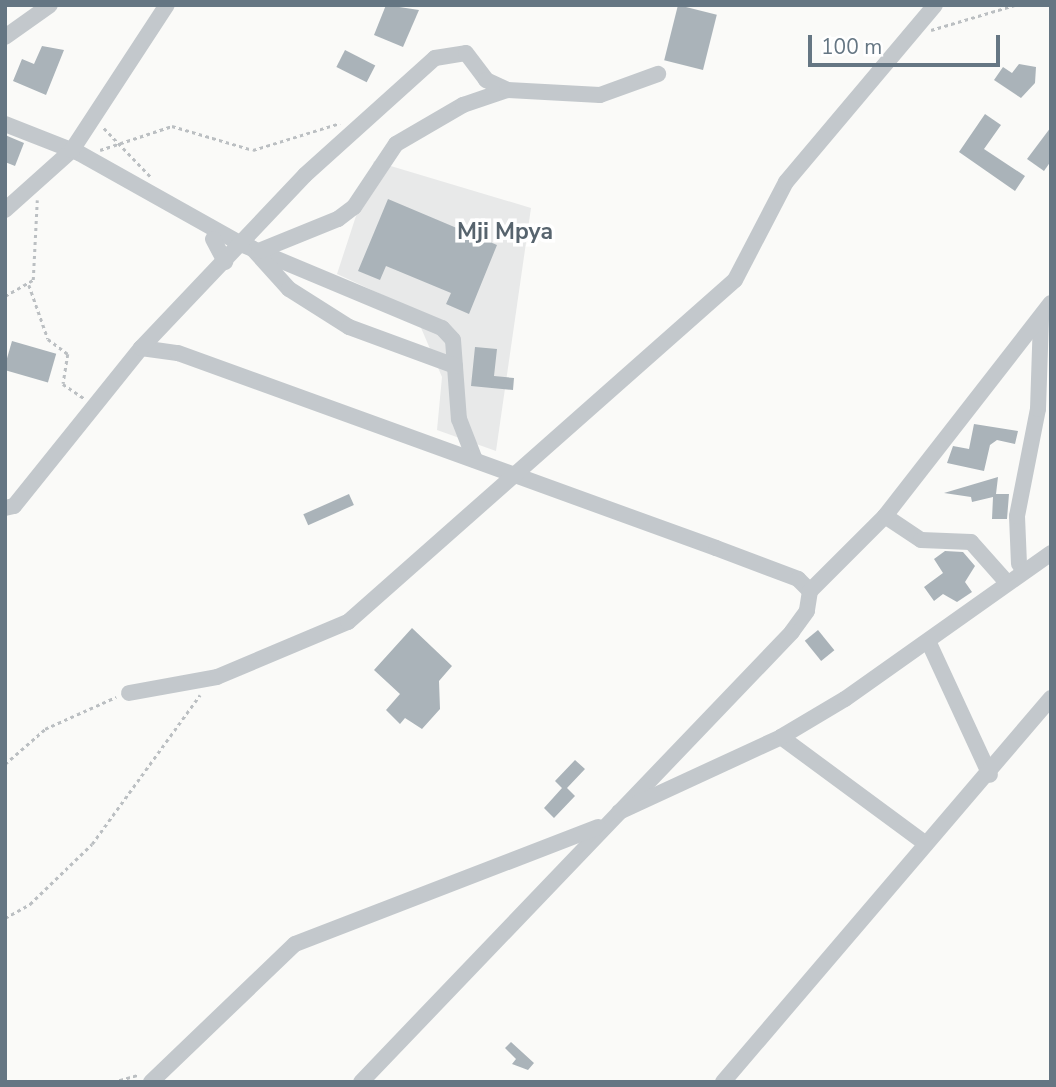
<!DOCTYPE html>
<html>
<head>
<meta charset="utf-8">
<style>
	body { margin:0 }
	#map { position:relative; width:1056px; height:1087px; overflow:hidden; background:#fafaf8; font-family:"Nunito Sans",sans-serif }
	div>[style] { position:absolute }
	.built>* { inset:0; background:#e8e9e9 }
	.building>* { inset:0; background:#aab3b9; transform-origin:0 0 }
	.path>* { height:2.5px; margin-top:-1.25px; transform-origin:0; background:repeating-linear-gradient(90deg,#bbbfc2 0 3.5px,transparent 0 7px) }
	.minor>* { height:16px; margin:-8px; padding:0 8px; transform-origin:8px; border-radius:8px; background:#c3c8cc }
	span { translate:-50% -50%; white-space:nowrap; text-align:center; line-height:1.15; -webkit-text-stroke:7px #fff; paint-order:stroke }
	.quarter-label { font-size:23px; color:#57646e; font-weight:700 }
	.frame { position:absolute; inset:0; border:7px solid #657683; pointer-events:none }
	.scale { position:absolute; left:808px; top:35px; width:192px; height:32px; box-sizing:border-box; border:4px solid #657683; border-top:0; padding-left:9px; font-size:21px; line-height:24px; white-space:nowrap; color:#657683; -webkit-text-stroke:5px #fff; paint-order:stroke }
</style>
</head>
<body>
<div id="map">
	<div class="built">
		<div style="clip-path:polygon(374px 161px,531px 208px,496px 451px,437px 430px,442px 377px,413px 309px,337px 274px)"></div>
	</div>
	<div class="building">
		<div style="clip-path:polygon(386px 5px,419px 10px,403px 47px,374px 35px)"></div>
		<div style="left:678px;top:5px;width:40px;height:57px;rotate:14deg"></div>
		<div style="clip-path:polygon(42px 46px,64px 50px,46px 95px,13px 81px,22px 59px,34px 64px)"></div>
		<div style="left:345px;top:50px;width:34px;height:19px;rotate:27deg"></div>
		<div style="clip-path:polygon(1019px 64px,1036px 67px,1035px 83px,1021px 98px,994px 80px,1003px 67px,1012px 73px)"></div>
		<div style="clip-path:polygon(985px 114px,1001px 125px,984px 149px,1025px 176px,1015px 191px,959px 152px)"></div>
		<div style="clip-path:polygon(1051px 127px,1051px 161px,1044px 171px,1027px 159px)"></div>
		<div style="clip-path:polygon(5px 135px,24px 143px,15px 166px,5px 162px)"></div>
		<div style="clip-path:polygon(388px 199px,497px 245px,469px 314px,446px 304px,451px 293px,386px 266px,380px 280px,358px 271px)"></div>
		<div style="left:12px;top:341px;width:46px;height:30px;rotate:16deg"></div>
		<div style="clip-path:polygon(475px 347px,497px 349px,494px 376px,514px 378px,513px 390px,471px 386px)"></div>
		<div style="clip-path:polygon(974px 424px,1018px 431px,1015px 444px,997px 440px,990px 445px,984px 471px,947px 463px,953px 446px,969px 449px)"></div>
		<div style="clip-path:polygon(998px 477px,996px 494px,1009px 494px,1007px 519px,992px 519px,993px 497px,972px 502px,971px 497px,944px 493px)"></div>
		<div style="left:349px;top:494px;width:12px;height:50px;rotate:66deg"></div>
		<div style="clip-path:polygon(945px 551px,963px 552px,975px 566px,965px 582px,972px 592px,957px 602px,943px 594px,934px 601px,924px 587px,943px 573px,934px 559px)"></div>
		<div style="clip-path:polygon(412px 628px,452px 666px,439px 681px,440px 709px,422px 729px,405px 718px,400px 724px,386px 710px,400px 694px,374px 670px)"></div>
		<div style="left:818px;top:630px;width:26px;height:17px;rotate:51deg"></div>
		<div style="clip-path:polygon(575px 760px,585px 769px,567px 788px,575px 796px,554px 818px,544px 808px,562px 788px,555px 781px)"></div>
		<div style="clip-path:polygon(511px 1042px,534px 1063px,528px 1070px,512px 1064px,516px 1059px,505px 1048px)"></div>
	</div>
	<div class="path">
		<div style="left:931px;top:30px;width:88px;rotate:-16.6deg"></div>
		<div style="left:104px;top:128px;width:69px;rotate:46.2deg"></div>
		<div style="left:100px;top:150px;width:76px;rotate:-18.4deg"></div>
		<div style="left:172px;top:126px;width:84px;rotate:16.5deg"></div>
		<div style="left:253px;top:150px;width:91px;rotate:-17.2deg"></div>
		<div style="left:29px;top:285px;width:57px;rotate:70.6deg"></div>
		<div style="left:48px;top:339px;width:25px;rotate:37deg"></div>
		<div style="left:68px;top:354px;width:30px;rotate:99deg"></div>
		<div style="left:63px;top:384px;width:25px;rotate:34deg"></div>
		<div style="left:5px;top:296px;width:32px;rotate:-30deg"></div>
		<div style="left:33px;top:280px;width:80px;rotate:-87.1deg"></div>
		<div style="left:5px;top:764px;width:53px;rotate:-41.2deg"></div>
		<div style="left:45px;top:729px;width:78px;rotate:-24.3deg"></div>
		<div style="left:5px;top:918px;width:29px;rotate:-29deg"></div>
		<div style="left:30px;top:904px;width:86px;rotate:-44.1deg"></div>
		<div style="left:92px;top:844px;width:184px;rotate:-54.1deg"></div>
		<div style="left:113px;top:1082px;width:26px;rotate:-16deg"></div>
	</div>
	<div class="minor">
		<div style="left:5px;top:37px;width:55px;rotate:-35.4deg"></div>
		<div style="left:5px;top:124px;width:79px;rotate:21.4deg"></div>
		<div style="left:79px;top:153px;width:186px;rotate:29.3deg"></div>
		<div style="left:241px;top:244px;width:218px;rotate:22.7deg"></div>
		<div style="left:442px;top:328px;width:16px;rotate:47deg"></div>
		<div style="left:453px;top:340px;width:79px;rotate:85.7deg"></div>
		<div style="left:459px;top:419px;width:44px;rotate:68.7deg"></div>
		<div style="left:5px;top:210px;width:90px;rotate:-41.8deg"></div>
		<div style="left:72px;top:150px;width:173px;rotate:-56.8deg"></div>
		<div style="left:213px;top:239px;width:26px;rotate:62deg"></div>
		<div style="left:252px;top:248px;width:55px;rotate:47.9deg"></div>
		<div style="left:289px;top:289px;width:71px;rotate:32.3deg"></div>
		<div style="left:349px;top:327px;width:113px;rotate:20.2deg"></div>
		<div style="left:259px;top:251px;width:85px;rotate:-22.1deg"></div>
		<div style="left:338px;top:219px;width:20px;rotate:-37deg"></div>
		<div style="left:354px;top:207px;width:76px;rotate:-56.3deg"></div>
		<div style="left:396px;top:144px;width:78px;rotate:-30.2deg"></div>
		<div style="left:463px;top:105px;width:46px;rotate:-18.8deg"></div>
		<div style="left:141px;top:348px;width:37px;rotate:8deg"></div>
		<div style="left:178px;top:353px;width:572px;rotate:19.92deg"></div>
		<div style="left:716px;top:548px;width:88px;rotate:20.7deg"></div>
		<div style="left:798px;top:579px;width:17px;rotate:45deg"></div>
		<div style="left:810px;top:591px;width:20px;rotate:99deg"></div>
		<div style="left:807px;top:611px;width:26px;rotate:126deg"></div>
		<div style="left:792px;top:632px;width:623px;rotate:133.76deg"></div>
		<div style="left:5px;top:508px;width:9px;rotate:-13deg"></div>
		<div style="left:14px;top:506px;width:203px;rotate:-51.2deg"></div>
		<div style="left:141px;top:348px;width:238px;rotate:-46.5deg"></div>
		<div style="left:305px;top:175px;width:175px;rotate:-42deg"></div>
		<div style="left:435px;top:58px;width:31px;rotate:-9deg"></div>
		<div style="left:466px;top:53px;width:34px;rotate:53deg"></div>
		<div style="left:486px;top:80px;width:23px;rotate:25deg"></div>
		<div style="left:507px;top:90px;width:93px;rotate:3.1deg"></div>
		<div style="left:600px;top:95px;width:62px;rotate:-19.9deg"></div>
		<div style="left:885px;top:516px;width:43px;rotate:33.7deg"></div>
		<div style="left:921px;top:540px;width:50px;rotate:2.3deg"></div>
		<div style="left:971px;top:542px;width:48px;rotate:48.4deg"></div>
		<div style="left:1019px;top:564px;width:48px;rotate:-92.4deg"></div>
		<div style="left:1017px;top:516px;width:109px;rotate:-78.9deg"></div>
		<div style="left:1038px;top:409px;width:91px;rotate:-88.1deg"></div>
		<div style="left:810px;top:591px;width:106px;rotate:-45deg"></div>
		<div style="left:885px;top:516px;width:270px;rotate:-52.1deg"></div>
		<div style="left:929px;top:643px;width:145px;rotate:65.2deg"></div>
		<div style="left:129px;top:693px;width:89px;rotate:-10.3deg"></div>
		<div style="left:217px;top:677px;width:142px;rotate:-22.8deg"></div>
		<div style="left:348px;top:622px;width:516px;rotate:-41.47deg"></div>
		<div style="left:735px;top:280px;width:110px;rotate:-62.5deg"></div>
		<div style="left:786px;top:182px;width:231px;rotate:-49.9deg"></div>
		<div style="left:781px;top:737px;width:180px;rotate:36.4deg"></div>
		<div style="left:619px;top:812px;width:179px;rotate:-24.8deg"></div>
		<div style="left:781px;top:737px;width:74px;rotate:-30.7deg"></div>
		<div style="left:845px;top:699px;width:252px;rotate:-35.3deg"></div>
		<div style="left:151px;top:1082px;width:199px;rotate:-43.8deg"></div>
		<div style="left:295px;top:944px;width:325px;rotate:-21.1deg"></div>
		<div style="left:723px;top:1082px;width:505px;rotate:-49.5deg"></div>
	</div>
	<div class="quarter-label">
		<span style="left:505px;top:232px">Mji Mpya</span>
	</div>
	<div class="frame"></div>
	<div class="scale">100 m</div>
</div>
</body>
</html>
